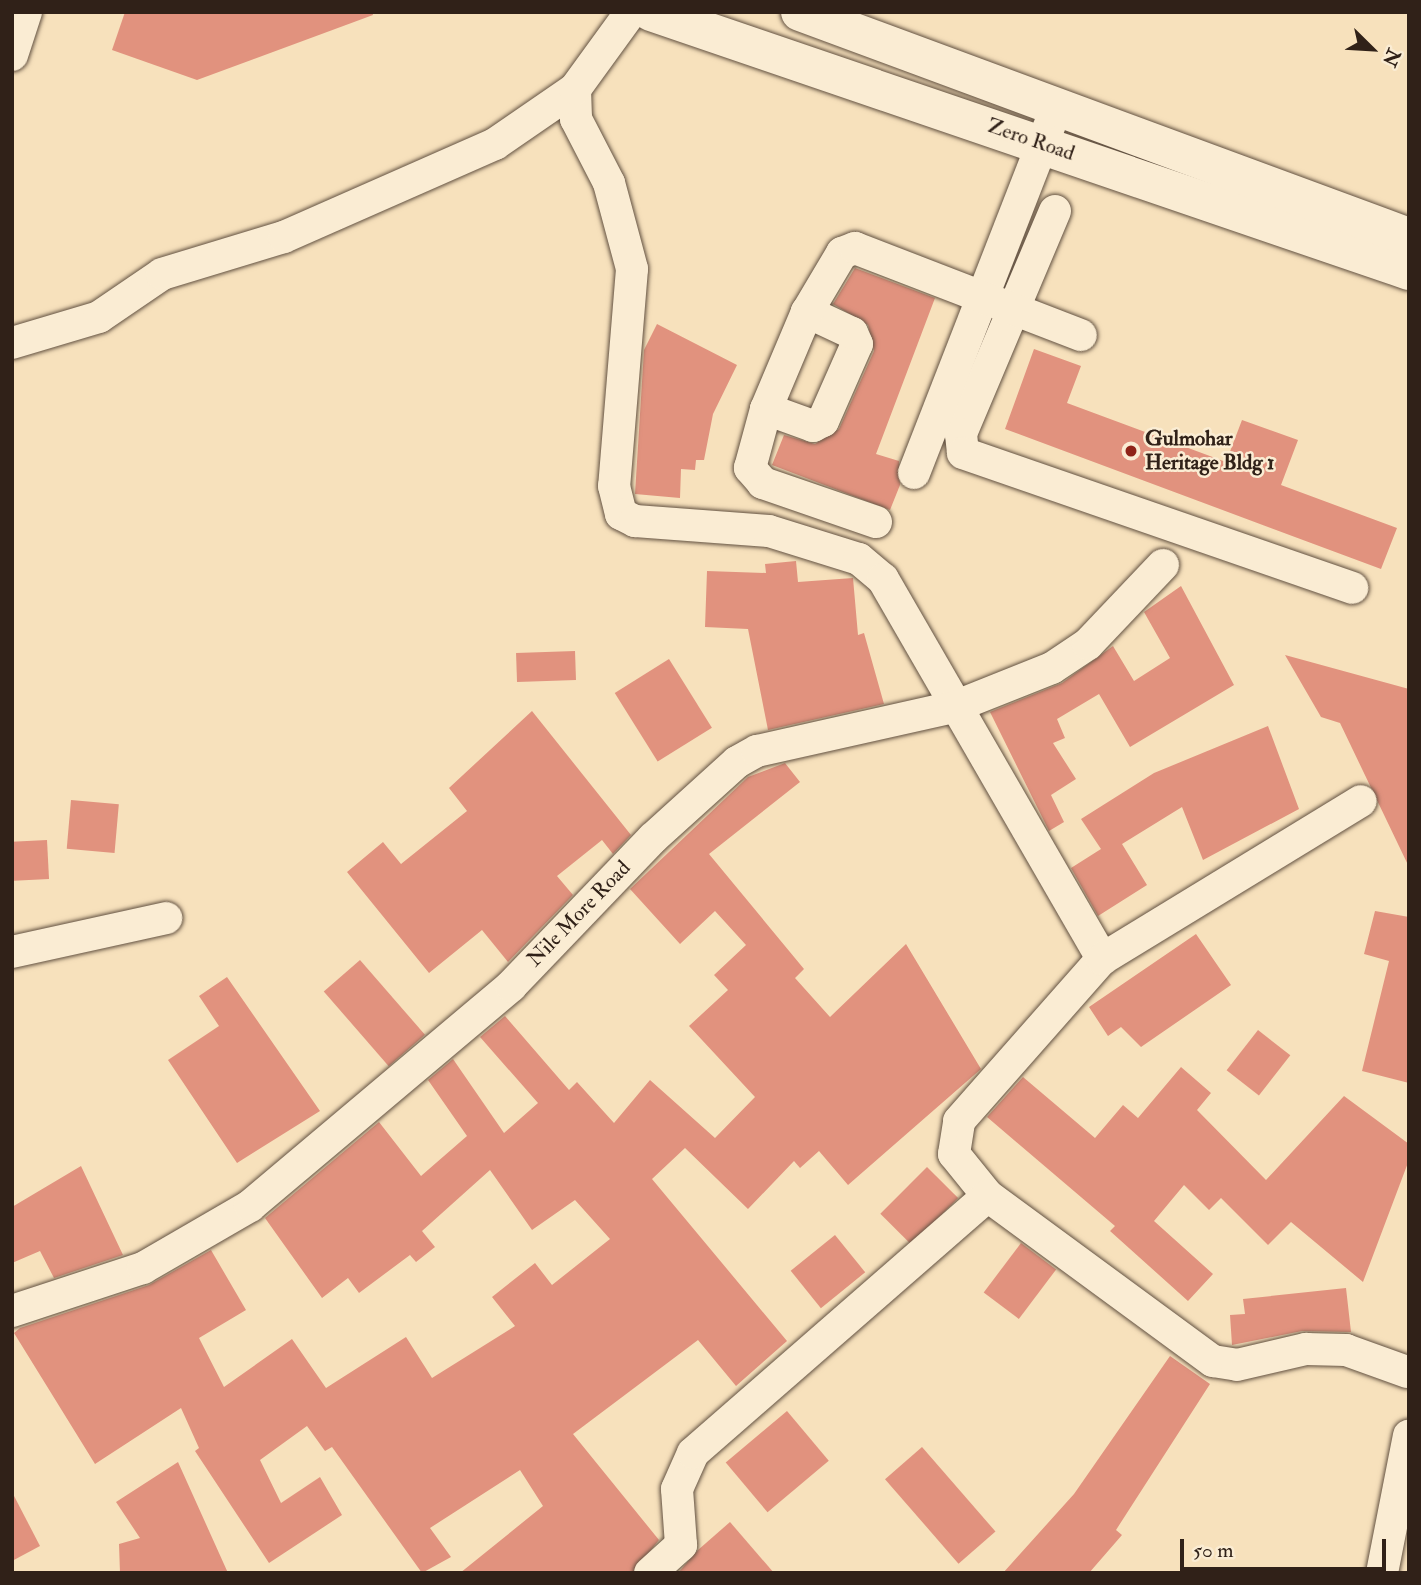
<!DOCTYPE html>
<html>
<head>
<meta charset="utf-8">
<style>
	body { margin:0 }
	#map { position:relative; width:1421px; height:1585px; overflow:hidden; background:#f7e1bc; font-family:"IM FELL Double Pica",serif }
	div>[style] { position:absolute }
	.building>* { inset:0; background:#e1927e; transform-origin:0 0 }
	.roads { filter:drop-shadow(0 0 2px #625141) drop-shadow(0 0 2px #625141) }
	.minor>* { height:32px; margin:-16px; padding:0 16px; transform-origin:16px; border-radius:16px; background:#faecd3 }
	.tertiary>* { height:38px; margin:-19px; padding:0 19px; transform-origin:19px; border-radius:19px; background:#faecd3 }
	.dots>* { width:19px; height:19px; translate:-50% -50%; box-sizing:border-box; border:4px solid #faecd3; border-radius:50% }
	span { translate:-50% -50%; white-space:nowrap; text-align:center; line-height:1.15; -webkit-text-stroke:5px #faecd3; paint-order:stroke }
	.street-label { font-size:21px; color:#302118 }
	.poi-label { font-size:21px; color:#302118; font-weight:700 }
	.left { translate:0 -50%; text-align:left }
	.frame { position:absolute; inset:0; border:14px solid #302118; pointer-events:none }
	.north { position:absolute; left:1337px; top:14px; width:70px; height:70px; -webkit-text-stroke:5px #faecd3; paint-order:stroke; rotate:114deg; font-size:19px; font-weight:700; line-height:28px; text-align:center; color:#302118 }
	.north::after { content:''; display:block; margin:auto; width:24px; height:32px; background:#302118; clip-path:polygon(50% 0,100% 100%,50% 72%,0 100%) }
	.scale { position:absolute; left:1180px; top:1539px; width:206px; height:32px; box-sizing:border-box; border:4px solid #302118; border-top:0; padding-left:9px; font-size:21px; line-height:24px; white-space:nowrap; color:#302118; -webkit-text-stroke:5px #faecd3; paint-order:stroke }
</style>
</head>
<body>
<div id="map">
	<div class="building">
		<div style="clip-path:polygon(125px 12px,372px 12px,373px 15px,197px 80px,112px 50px)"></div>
		<div style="clip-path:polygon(855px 268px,935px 298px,876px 454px,899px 461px,900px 485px,890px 510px,772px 465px,784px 435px,815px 444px,839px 429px,874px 351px,868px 325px,833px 304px)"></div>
		<div style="clip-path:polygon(657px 324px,737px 365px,713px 414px,704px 460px,696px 460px,695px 470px,681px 469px,680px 498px,635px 494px,644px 350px)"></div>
		<div style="clip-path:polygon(1034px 349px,1081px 366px,1067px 403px,1226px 462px,1242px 420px,1298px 440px,1281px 485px,1397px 528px,1381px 569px,1005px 429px)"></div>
		<div style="clip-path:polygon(796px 561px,798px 582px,853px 578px,858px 635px,864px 633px,884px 704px,768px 730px,748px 629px,705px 627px,707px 571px,766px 573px,765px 564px)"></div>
		<div style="clip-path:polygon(1181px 586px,1234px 685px,1130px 747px,1099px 694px,1057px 719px,1065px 738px,1053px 743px,1076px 779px,1051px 795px,1064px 822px,1049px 831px,990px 712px,1062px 683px,1113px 646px,1134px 681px,1170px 658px,1144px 612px)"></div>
		<div style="left:575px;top:651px;width:29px;height:59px;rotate:88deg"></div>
		<div style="clip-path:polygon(1285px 655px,1409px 689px,1409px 867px,1340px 723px,1321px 717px)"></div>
		<div style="left:669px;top:659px;width:81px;height:64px;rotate:58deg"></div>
		<div style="clip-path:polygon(532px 711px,631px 835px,613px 854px,602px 840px,557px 876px,573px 895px,508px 962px,482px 930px,429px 973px,347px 872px,383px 842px,401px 864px,467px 811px,449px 788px)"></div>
		<div style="clip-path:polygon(1268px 726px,1299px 809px,1203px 860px,1182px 807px,1122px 844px,1147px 885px,1098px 916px,1071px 868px,1101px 849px,1081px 819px,1154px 773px)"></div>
		<div style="clip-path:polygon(785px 763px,800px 782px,709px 854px,804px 969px,795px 978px,830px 1017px,906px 944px,981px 1069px,848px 1185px,819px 1151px,800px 1168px,794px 1161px,748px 1209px,685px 1148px,652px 1179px,787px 1341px,736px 1386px,698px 1340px,573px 1434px,659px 1540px,632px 1573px,460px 1573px,543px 1506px,520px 1470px,430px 1528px,451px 1557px,422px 1573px,332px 1447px,325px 1451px,307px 1426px,260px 1460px,281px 1503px,320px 1477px,342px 1515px,269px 1563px,195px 1451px,199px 1448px,181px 1408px,95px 1464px,14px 1333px,20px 1328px,149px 1285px,211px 1250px,246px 1310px,199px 1338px,224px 1387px,292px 1339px,326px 1388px,406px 1337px,432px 1378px,515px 1326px,492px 1297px,535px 1263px,552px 1285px,610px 1239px,575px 1200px,532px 1230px,490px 1170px,422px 1231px,435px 1247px,416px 1262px,410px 1255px,359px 1293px,348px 1278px,322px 1298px,265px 1218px,379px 1122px,421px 1176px,467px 1136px,428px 1080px,453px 1059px,504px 1133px,538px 1103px,480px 1037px,505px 1016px,569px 1090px,577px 1082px,614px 1123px,650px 1080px,715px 1138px,755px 1097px,689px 1026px,728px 990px,714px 975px,746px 945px,715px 911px,680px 944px,630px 889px,748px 777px)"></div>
		<div style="left:71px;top:800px;width:48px;height:49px;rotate:5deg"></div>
		<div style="left:47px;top:840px;width:39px;height:35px;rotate:87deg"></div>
		<div style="clip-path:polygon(1375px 911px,1409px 917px,1409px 1083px,1362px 1071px,1389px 961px,1364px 954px)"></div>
		<div style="clip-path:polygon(1196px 934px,1231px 985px,1141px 1047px,1121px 1027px,1108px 1036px,1089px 1007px)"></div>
		<div style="left:360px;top:960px;width:99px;height:48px;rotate:49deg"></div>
		<div style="clip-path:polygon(227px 977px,320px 1111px,237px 1163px,168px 1060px,219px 1026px,199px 996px)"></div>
		<div style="left:1258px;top:1030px;width:41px;height:51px;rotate:38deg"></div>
		<div style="clip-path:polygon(1181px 1067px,1211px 1093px,1197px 1110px,1266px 1180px,1344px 1096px,1409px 1144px,1409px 1160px,1363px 1282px,1291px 1222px,1268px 1245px,1221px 1198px,1209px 1210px,1184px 1185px,1154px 1221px,1213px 1274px,1188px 1301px,1110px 1231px,1115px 1226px,987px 1117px,1023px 1077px,1095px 1138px,1123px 1105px,1138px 1118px)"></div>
		<div style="clip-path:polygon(81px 1166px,123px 1255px,54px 1278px,40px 1251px,12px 1263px,12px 1207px)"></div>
		<div style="left:927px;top:1167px;width:44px;height:66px;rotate:45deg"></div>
		<div style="left:835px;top:1235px;width:48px;height:57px;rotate:51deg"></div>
		<div style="left:1021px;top:1243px;width:44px;height:62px;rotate:37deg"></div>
		<div style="clip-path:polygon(1346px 1288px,1351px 1332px,1302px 1331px,1232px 1345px,1230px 1315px,1245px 1314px,1243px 1299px)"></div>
		<div style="clip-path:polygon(1170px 1356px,1210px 1384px,1116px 1530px,1122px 1535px,1089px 1573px,1003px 1573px,1074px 1494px)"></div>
		<div style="left:787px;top:1411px;width:65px;height:80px;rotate:50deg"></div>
		<div style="left:922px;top:1447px;width:112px;height:49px;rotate:49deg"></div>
		<div style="clip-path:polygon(178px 1462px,228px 1573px,120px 1573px,119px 1544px,140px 1538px,116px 1502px)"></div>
		<div style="clip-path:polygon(12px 1492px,40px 1546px,12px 1561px)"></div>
		<div style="clip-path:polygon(730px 1522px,774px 1573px,678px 1573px,698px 1550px)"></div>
	</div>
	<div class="roads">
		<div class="minor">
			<div style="left:12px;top:55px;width:45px;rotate:-72deg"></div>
			<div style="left:575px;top:89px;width:30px;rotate:88deg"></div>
			<div style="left:576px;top:119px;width:72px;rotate:62.7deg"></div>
			<div style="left:609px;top:183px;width:89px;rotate:75deg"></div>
			<div style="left:632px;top:269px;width:218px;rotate:94.7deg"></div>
			<div style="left:614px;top:486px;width:29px;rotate:76deg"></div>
			<div style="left:621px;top:514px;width:16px;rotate:27deg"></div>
			<div style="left:635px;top:521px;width:134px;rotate:4.3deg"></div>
			<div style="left:769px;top:531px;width:94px;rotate:17.3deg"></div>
			<div style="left:859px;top:559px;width:31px;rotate:40deg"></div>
			<div style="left:883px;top:579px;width:439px;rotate:60deg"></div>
			<div style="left:1055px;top:211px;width:242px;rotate:112.9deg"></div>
			<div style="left:961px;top:434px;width:19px;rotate:84deg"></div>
			<div style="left:963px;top:453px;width:412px;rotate:19.1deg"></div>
			<div style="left:12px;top:343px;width:91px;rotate:-16.6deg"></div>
			<div style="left:99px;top:317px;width:76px;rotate:-34.3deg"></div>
			<div style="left:162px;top:274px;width:127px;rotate:-16.9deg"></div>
			<div style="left:284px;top:237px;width:231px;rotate:-23.8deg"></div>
			<div style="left:495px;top:144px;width:97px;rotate:-34.5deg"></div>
			<div style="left:575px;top:89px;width:95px;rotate:-54deg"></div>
			<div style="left:766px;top:409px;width:50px;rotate:19.9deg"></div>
			<div style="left:813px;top:426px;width:11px;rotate:-27deg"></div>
			<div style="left:823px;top:421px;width:84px;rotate:-66.2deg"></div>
			<div style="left:857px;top:344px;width:12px;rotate:-114deg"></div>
			<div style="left:852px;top:333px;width:50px;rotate:-155deg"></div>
			<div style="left:914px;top:473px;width:392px;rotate:-68.7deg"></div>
			<div style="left:876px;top:522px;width:120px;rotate:-161deg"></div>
			<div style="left:763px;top:483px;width:20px;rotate:-131deg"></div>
			<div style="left:750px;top:468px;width:61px;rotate:-74.8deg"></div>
			<div style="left:766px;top:409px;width:105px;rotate:-67.1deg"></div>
			<div style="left:807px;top:312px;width:69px;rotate:-59.3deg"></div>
			<div style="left:842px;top:253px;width:14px;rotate:-21deg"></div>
			<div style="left:855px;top:248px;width:242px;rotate:21.1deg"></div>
			<div style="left:12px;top:952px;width:158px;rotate:-12.4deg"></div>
			<div style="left:988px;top:1196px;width:54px;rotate:-129deg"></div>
			<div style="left:954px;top:1154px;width:33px;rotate:-81deg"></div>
			<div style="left:959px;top:1121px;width:216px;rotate:-48.6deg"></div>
			<div style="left:1102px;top:959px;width:303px;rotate:-31.4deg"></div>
			<div style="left:12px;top:1311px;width:138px;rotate:-18.2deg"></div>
			<div style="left:143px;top:1268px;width:124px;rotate:-30.1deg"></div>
			<div style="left:250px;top:1206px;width:341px;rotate:-40.1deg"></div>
			<div style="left:511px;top:986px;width:205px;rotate:-46.2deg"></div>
			<div style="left:653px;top:838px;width:113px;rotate:-42.1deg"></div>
			<div style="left:737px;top:762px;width:23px;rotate:-29deg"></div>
			<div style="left:757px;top:751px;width:202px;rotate:-12.6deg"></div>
			<div style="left:954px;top:707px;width:105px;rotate:-21.7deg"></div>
			<div style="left:1052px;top:668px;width:43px;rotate:-33.7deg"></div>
			<div style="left:1088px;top:644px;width:109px;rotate:-46.5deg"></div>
			<div style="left:650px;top:1573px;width:42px;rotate:-42.1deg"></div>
			<div style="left:681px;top:1545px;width:56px;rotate:-94.1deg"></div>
			<div style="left:677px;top:1489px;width:39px;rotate:-66deg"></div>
			<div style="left:693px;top:1453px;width:391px;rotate:-41.1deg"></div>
			<div style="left:988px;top:1196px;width:279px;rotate:36.3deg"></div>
			<div style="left:1213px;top:1361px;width:24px;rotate:9deg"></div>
			<div style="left:1237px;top:1365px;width:71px;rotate:-13.1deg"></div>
			<div style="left:1306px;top:1349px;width:40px;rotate:1.4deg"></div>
			<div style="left:1346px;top:1350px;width:65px;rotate:19.8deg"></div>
			<div style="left:1382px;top:1573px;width:140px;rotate:-78.9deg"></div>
		</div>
		<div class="tertiary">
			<div style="left:651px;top:12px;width:801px;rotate:18.86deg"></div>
			<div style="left:800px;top:12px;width:649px;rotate:20.28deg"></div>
		</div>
	</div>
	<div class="dots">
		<div style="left:1131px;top:451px;background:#8f2418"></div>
	</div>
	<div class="street-label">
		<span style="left:1031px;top:140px;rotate:19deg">Zero Road</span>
		<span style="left:579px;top:914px;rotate:-46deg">Nile More Road</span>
	</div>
	<div class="poi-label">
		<span class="left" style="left:1145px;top:451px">Gulmohar<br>Heritage Bldg 1</span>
	</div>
	<div class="frame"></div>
	<div class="north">N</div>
	<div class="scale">50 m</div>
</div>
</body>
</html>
